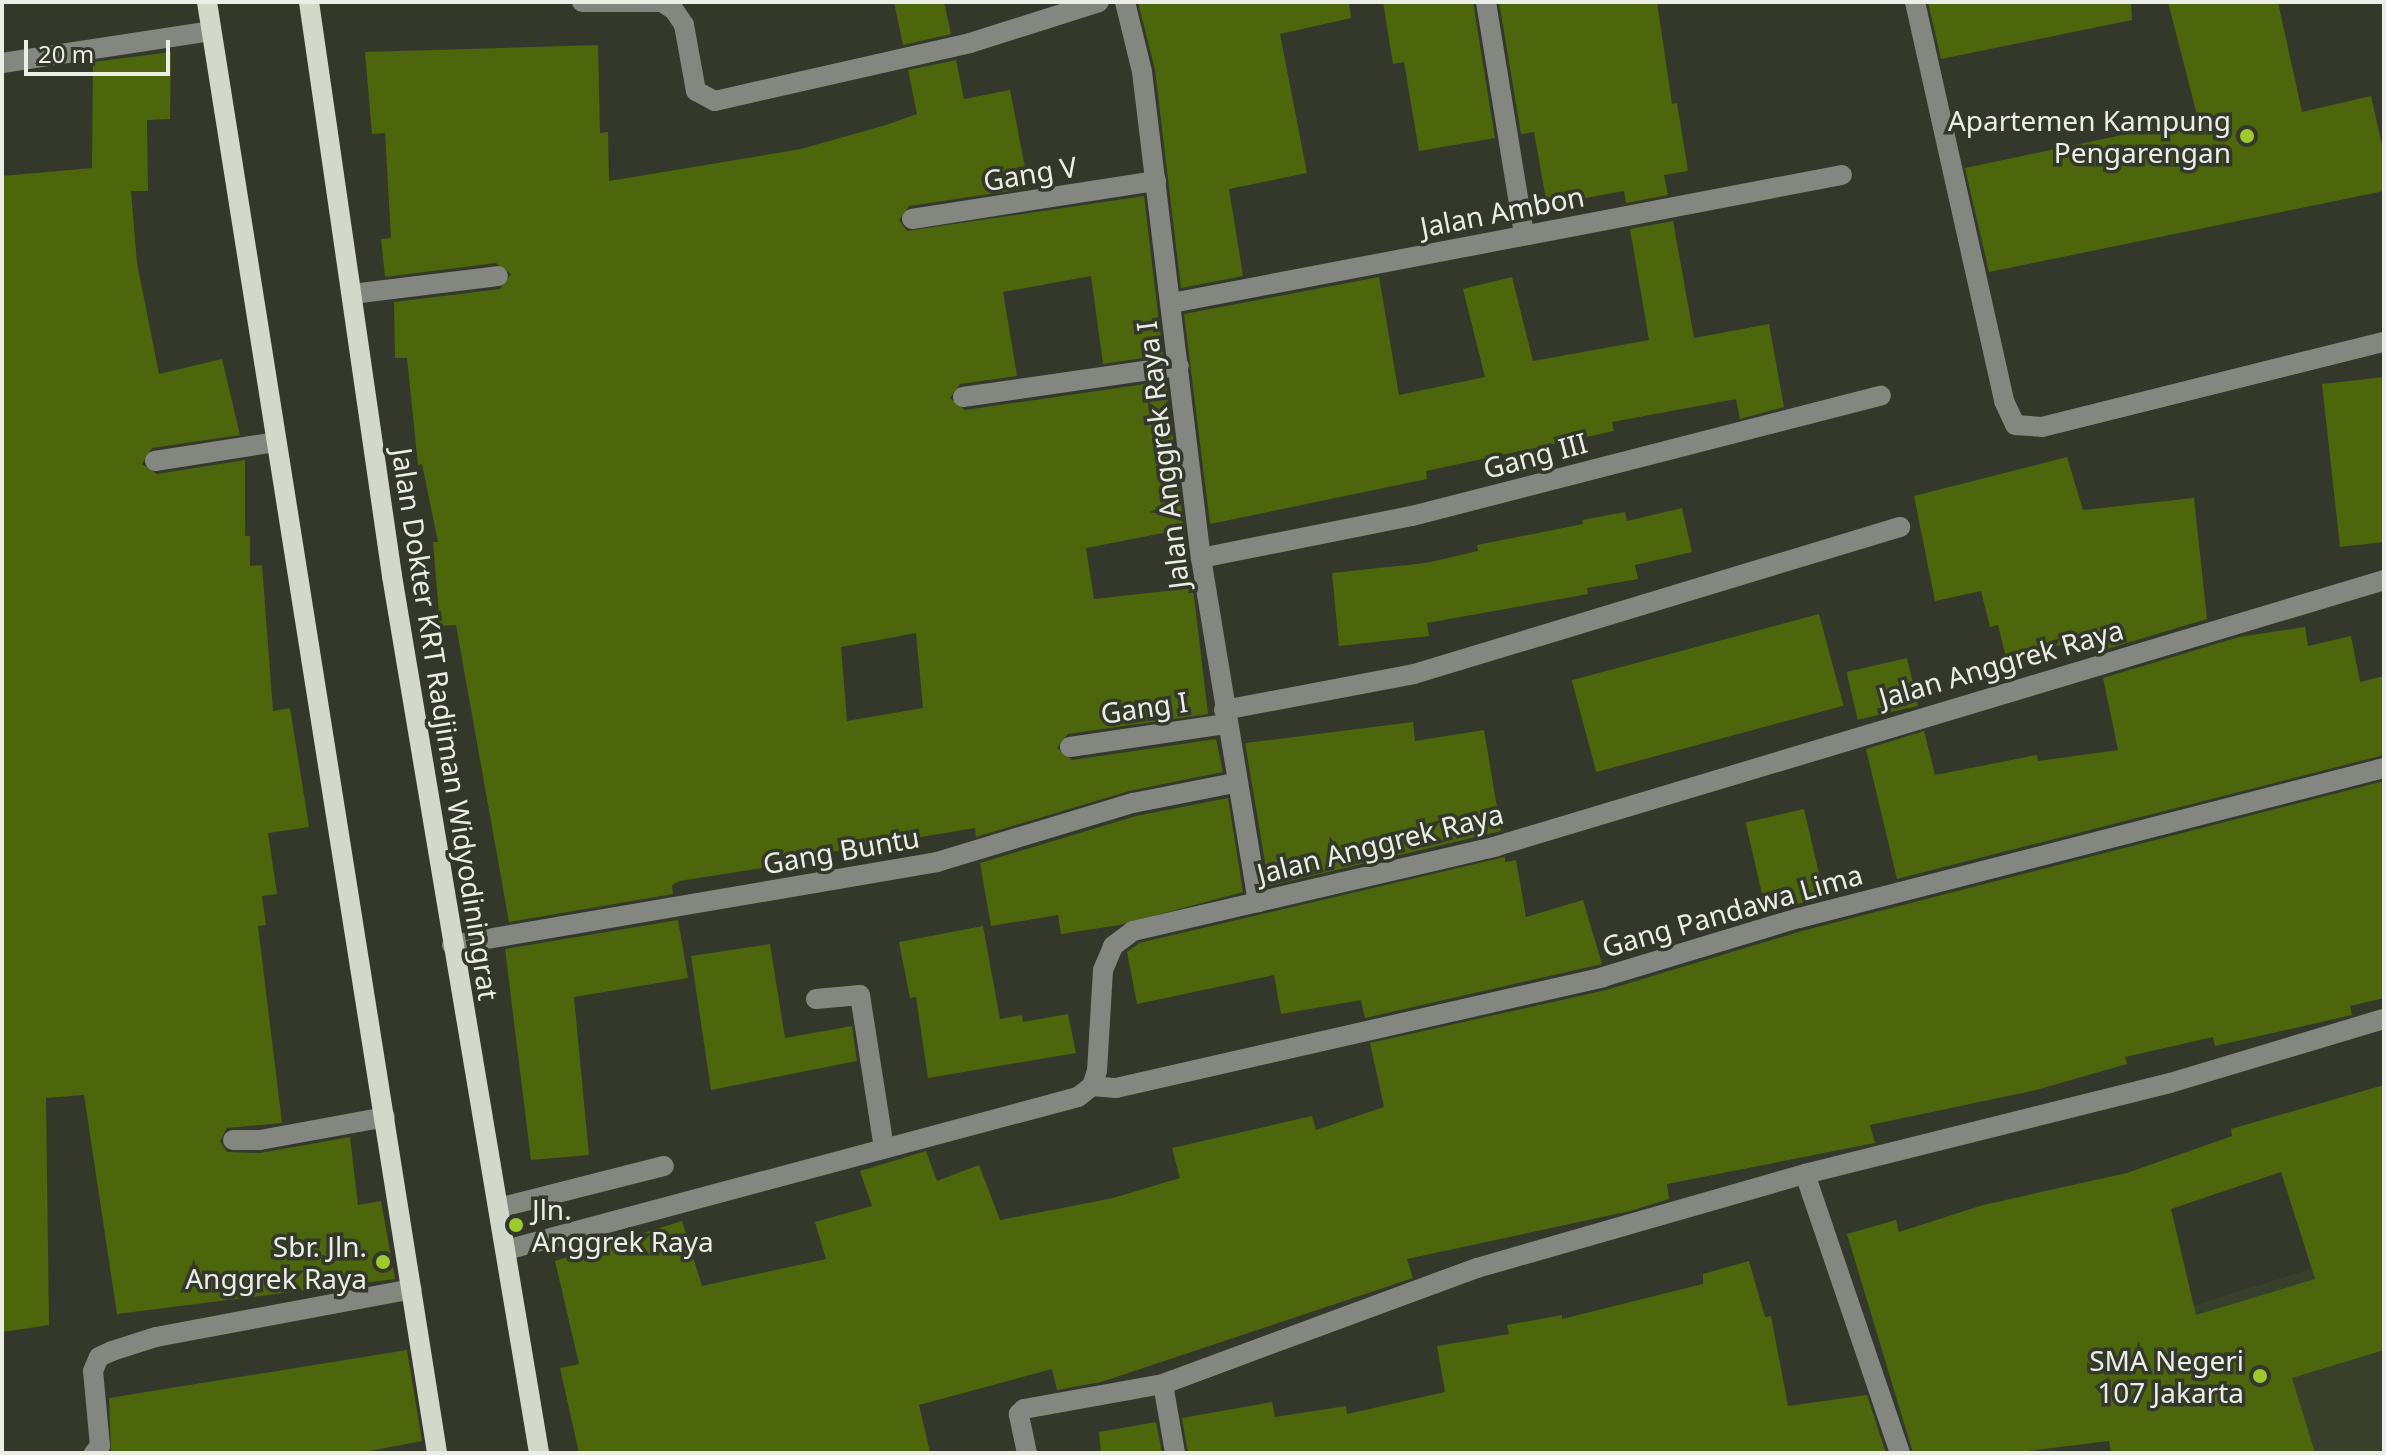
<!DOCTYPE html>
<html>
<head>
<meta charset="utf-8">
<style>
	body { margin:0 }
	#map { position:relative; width:2386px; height:1455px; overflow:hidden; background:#33382a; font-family:"Noto Sans",sans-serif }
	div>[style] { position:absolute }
	.built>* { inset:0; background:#38402b }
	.building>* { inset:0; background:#4e660b; transform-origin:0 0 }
	.minor>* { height:20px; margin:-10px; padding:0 10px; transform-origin:10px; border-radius:10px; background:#848780 }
	.major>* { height:20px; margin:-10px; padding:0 10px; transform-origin:10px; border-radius:10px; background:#d3d9ca }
	.dots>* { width:22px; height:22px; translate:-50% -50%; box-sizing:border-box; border:4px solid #33382a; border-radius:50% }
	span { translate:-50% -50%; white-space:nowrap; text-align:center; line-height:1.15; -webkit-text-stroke:7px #33382a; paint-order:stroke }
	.poi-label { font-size:28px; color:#eaeee5 }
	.right { translate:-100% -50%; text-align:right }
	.left { translate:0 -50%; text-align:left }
	.street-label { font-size:28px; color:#eaeee5 }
	.frame { position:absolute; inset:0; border:4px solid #eaeee5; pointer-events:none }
	.scale { position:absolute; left:24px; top:40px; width:146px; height:36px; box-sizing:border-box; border:4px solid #eaeee5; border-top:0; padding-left:10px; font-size:24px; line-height:28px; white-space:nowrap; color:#eaeee5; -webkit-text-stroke:6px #33382a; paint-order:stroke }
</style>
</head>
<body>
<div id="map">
	<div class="built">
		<div style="clip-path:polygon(2384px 1246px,2384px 1453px,2200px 1453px,2122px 1328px)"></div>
	</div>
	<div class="building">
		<div style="clip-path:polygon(894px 2px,944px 2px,951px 34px,903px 45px)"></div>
		<div style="clip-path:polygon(1138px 2px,1349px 2px,1351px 18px,1280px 34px,1307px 173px,1229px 189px,1243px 276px,1181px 288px,1155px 70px)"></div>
		<div style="clip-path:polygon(1383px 2px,1473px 2px,1495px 138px,1419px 151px,1404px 62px,1393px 64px)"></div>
		<div style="clip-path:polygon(1499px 2px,1657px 2px,1672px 104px,1677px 103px,1688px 171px,1664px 175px,1668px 195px,1626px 203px,1624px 191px,1547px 205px,1534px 132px,1521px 134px)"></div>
		<div style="clip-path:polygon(1928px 2px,2131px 2px,2132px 20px,1941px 59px)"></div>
		<div style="clip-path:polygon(2168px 2px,2278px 2px,2302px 112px,2371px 96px,2384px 154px,2384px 191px,1989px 272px,1965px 168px,2198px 119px)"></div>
		<div style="clip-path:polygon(evenodd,598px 45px,600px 133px,608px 132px,609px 181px,801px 149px,886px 125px,917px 114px,908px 70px,956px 60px,964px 99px,1010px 90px,1029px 188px,909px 206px,899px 220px,907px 231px,1144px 196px,1163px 355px,1103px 364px,1091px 276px,1003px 292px,1017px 376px,960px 384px,950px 398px,965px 410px,1166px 381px,1184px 529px,1086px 548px,1094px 599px,1193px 588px,1208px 714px,1068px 734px,1057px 748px,1072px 760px,1216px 739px,1223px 772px,1129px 791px,976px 837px,975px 828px,801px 857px,801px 862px,679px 881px,672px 885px,673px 894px,509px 922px,456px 625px,440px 626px,433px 542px,438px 542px,422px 464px,418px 465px,407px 358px,395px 358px,394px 302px,500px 289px,511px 274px,496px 263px,385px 277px,381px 239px,391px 238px,385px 133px,372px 134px,365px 52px,598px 45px,916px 633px,923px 708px,847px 721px,841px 647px,916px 633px)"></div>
		<div style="clip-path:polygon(171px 52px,170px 119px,147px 120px,148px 191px,131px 191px,137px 263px,159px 374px,222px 359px,240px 435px,152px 448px,142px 464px,157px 474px,245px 460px,245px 536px,250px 536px,250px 566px,262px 565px,273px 711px,290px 708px,309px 827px,268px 833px,277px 894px,262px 896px,266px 925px,258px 926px,282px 1123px,227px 1128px,220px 1141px,227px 1152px,260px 1153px,350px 1137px,358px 1205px,381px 1201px,395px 1279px,117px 1314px,84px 1095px,46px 1098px,49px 1325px,3px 1332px,2px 176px,92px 168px,93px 62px)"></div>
		<div style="clip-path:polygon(1673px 221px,1694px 338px,1769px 324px,1784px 407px,1740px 419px,1736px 399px,1612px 422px,1614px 431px,1426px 471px,1427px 479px,1210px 524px,1184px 314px,1379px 277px,1399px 395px,1485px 377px,1463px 289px,1512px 277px,1533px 361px,1649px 340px,1630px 229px)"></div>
		<div style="clip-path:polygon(2384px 377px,2384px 542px,2340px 547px,2322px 384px)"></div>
		<div style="clip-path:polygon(2067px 457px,2083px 510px,2194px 498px,2207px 619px,2097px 652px,2094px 637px,2006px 658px,1998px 625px,1990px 627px,1981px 591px,1935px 601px,1914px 496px)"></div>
		<div style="clip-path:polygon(1682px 508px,1692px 552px,1635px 565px,1638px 579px,1587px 588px,1588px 594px,1427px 623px,1429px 636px,1339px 646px,1332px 573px,1426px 563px,1478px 551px,1477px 545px,1583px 524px,1582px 520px,1625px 512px,1627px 521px)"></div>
		<div style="left:1819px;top:614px;width:95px;height:256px;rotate:75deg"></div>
		<div style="clip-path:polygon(2305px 627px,2308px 646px,2351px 636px,2360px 682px,2384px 676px,2384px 755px,1897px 879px,1866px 749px,1924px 731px,1935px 775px,2037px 755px,2038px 761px,2118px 750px,2103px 678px,2239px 637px)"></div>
		<div style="left:1907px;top:658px;width:49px;height:62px;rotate:77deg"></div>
		<div style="clip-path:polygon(1413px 722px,1415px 741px,1484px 730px,1501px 831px,1269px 886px,1245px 743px)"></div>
		<div style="clip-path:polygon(2384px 781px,2384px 998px,2350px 1006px,2352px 1015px,2215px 1046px,2213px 1037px,2125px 1057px,2127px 1064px,2036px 1090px,1870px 1125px,1875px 1143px,1667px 1184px,1669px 1199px,1630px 1211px,1407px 1259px,1413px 1278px,1101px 1382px,1057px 1390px,1052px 1369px,919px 1405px,930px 1453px,579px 1453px,560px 1368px,579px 1364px,555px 1261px,682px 1221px,702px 1286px,826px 1259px,815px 1222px,872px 1206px,860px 1171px,926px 1151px,937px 1181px,979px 1165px,1000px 1220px,1113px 1198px,1180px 1178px,1172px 1148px,1312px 1116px,1316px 1130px,1384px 1107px,1370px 1043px,1606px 990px,1802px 931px)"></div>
		<div style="clip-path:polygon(1228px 798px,1243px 892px,1119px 925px,1061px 934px,1058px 915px,991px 926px,980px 863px,1136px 816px)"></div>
		<div style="left:1804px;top:809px;width:91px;height:60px;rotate:77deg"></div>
		<div style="clip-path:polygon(1505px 857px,1505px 862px,1516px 860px,1526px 917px,1583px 900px,1602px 964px,1365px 1018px,1361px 1000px,1281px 1014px,1274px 975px,1137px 1004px,1127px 952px,1139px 943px)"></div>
		<div style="clip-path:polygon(678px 920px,688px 978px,574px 997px,589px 1155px,531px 1160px,505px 949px)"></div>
		<div style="clip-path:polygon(983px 926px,1000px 1019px,1022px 1015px,1023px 1022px,1068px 1014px,1076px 1053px,928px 1078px,916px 997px,910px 998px,899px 942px)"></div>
		<div style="clip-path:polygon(770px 944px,785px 1038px,852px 1026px,857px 1061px,711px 1090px,691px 956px)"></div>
		<div style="clip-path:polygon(evenodd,2384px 1085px,2384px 1350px,2292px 1378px,2315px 1453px,2111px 1453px,2109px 1441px,2011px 1453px,1913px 1453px,1847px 1234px,1896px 1220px,1899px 1232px,1983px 1205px,2127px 1173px,2232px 1136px,2231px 1129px,2384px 1085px,2281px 1172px,2315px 1279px,2196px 1315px,2171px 1209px,2281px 1172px)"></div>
		<div style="clip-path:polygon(1749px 1261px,1765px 1317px,1771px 1316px,1788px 1406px,1867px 1395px,1886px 1453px,1188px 1453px,1182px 1418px,1272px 1402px,1275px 1417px,1346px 1406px,1347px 1414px,1445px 1392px,1437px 1346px,1509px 1334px,1507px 1325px,1562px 1315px,1562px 1319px,1703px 1284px,1703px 1274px)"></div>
		<div style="clip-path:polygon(407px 1350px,422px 1441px,359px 1453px,111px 1453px,109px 1398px)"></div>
		<div style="clip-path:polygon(1156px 1422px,1162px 1453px,1101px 1453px,1099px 1432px)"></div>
	</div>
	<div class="minor">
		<div style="left:582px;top:2px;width:80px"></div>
		<div style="left:662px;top:2px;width:14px;rotate:34deg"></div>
		<div style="left:674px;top:10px;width:18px;rotate:56deg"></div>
		<div style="left:684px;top:25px;width:67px;rotate:79.7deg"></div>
		<div style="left:696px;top:91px;width:21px;rotate:28deg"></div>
		<div style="left:715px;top:101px;width:262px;rotate:-12.8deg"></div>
		<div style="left:970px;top:43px;width:135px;rotate:-17.6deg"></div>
		<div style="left:1125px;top:2px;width:72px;rotate:76.3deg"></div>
		<div style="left:1142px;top:72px;width:490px;rotate:83.1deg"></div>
		<div style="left:1201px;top:558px;width:349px;rotate:80.6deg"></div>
		<div style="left:1486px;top:2px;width:236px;rotate:80.7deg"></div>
		<div style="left:1915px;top:2px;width:409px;rotate:77.4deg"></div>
		<div style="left:2004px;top:401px;width:26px;rotate:65deg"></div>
		<div style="left:2015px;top:425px;width:27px;rotate:4deg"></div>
		<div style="left:2042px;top:427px;width:352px;rotate:-14deg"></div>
		<div style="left:2px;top:63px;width:211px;rotate:-8.7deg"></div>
		<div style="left:912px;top:219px;width:247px;rotate:-8.9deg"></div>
		<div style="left:352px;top:294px;width:147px;rotate:-7deg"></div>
		<div style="left:1172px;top:303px;width:682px;rotate:-10.82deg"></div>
		<div style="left:963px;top:397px;width:218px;rotate:-8.2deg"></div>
		<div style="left:155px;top:461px;width:123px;rotate:-8.9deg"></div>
		<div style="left:1201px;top:558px;width:215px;rotate:-11.3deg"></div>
		<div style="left:1412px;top:516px;width:484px;rotate:-14.4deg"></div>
		<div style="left:1224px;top:710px;width:193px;rotate:-10.7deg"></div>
		<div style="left:1414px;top:674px;width:508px;rotate:-16.83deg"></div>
		<div style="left:1070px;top:747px;width:158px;rotate:-8.4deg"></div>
		<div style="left:452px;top:945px;width:492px;rotate:-9.7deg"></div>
		<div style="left:937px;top:862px;width:205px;rotate:-16.8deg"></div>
		<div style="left:1133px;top:803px;width:103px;rotate:-11.2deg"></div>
		<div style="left:816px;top:999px;width:44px;rotate:-5.2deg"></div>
		<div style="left:860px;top:995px;width:155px;rotate:81.1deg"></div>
		<div style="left:1092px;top:1086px;width:24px;rotate:5deg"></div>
		<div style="left:1116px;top:1088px;width:499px;rotate:-12.8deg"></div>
		<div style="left:1603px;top:977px;width:205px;rotate:-16.8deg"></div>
		<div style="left:1799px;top:918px;width:604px;rotate:-14.38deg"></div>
		<div style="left:233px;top:1140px;width:27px"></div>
		<div style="left:260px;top:1140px;width:127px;rotate:-10.4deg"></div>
		<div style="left:1805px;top:1174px;width:295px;rotate:71.2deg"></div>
		<div style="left:498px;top:1208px;width:171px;rotate:-14.2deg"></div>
		<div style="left:506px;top:1250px;width:592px;rotate:-14.98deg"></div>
		<div style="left:1078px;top:1097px;width:18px;rotate:-38deg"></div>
		<div style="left:1092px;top:1086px;width:16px;rotate:-72deg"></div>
		<div style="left:1097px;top:1071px;width:101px;rotate:-86.6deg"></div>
		<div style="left:1103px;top:970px;width:26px;rotate:-67deg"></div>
		<div style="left:1113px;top:946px;width:25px;rotate:-37deg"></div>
		<div style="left:1133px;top:931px;width:374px;rotate:-13.1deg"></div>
		<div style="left:1497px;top:846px;width:926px;rotate:-16.69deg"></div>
		<div style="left:1163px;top:1384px;width:70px;rotate:80.1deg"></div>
		<div style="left:94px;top:1453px;width:9px;rotate:-49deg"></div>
		<div style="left:100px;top:1446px;width:75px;rotate:-95.3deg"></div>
		<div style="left:93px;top:1371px;width:15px;rotate:-67deg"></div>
		<div style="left:99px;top:1357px;width:14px;rotate:-25deg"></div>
		<div style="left:112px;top:1351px;width:46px;rotate:-17.7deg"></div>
		<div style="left:156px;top:1337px;width:260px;rotate:-10.6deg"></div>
		<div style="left:1027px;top:1453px;width:40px;rotate:-102deg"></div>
		<div style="left:1019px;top:1414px;width:7px;rotate:-45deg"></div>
		<div style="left:1024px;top:1409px;width:141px;rotate:-10.2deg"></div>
		<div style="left:1163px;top:1384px;width:335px;rotate:-20.3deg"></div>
		<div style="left:1477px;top:1268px;width:341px;rotate:-16deg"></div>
		<div style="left:1805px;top:1174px;width:376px;rotate:-14deg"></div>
		<div style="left:2170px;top:1083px;width:223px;rotate:-16.7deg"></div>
	</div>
	<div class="major">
		<div style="left:207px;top:2px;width:1469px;rotate:80.99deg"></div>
		<div style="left:309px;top:2px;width:580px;rotate:81.77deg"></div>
		<div style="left:392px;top:576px;width:889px;rotate:80.48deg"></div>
	</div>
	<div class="dots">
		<div style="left:2247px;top:136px;background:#9fca2e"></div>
		<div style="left:516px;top:1225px;background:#9fca2e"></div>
		<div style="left:383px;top:1262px;background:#9fca2e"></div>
		<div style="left:2260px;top:1376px;background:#9fca2e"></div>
	</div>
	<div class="poi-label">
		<span class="right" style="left:2231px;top:136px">Apartemen Kampung<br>Pengarengan</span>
		<span class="left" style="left:532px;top:1225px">Jln.<br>Anggrek Raya</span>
		<span class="right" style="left:367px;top:1262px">Sbr. Jln.<br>Anggrek Raya</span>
		<span class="right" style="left:2244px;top:1376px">SMA Negeri<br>107 Jakarta</span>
	</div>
	<div class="street-label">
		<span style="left:1030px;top:173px;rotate:-9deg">Gang V</span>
		<span style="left:1502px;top:211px;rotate:-11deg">Jalan Ambon</span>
		<span style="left:1162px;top:455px;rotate:-97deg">Jalan Anggrek Raya I</span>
		<span style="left:1535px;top:455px;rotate:-15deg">Gang III</span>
		<span style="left:2001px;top:663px;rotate:-16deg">Jalan Anggrek Raya</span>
		<span style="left:1144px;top:707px;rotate:-8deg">Gang I</span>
		<span style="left:446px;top:724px;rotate:81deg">Jalan Dokter KRT Radjiman Widyodiningrat</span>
		<span style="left:1380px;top:843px;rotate:-14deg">Jalan Anggrek Raya</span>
		<span style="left:841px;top:850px;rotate:-10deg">Gang Buntu</span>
		<span style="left:1732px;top:910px;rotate:-16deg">Gang Pandawa Lima</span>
	</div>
	<div class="frame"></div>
	<div class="scale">20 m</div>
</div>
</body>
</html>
